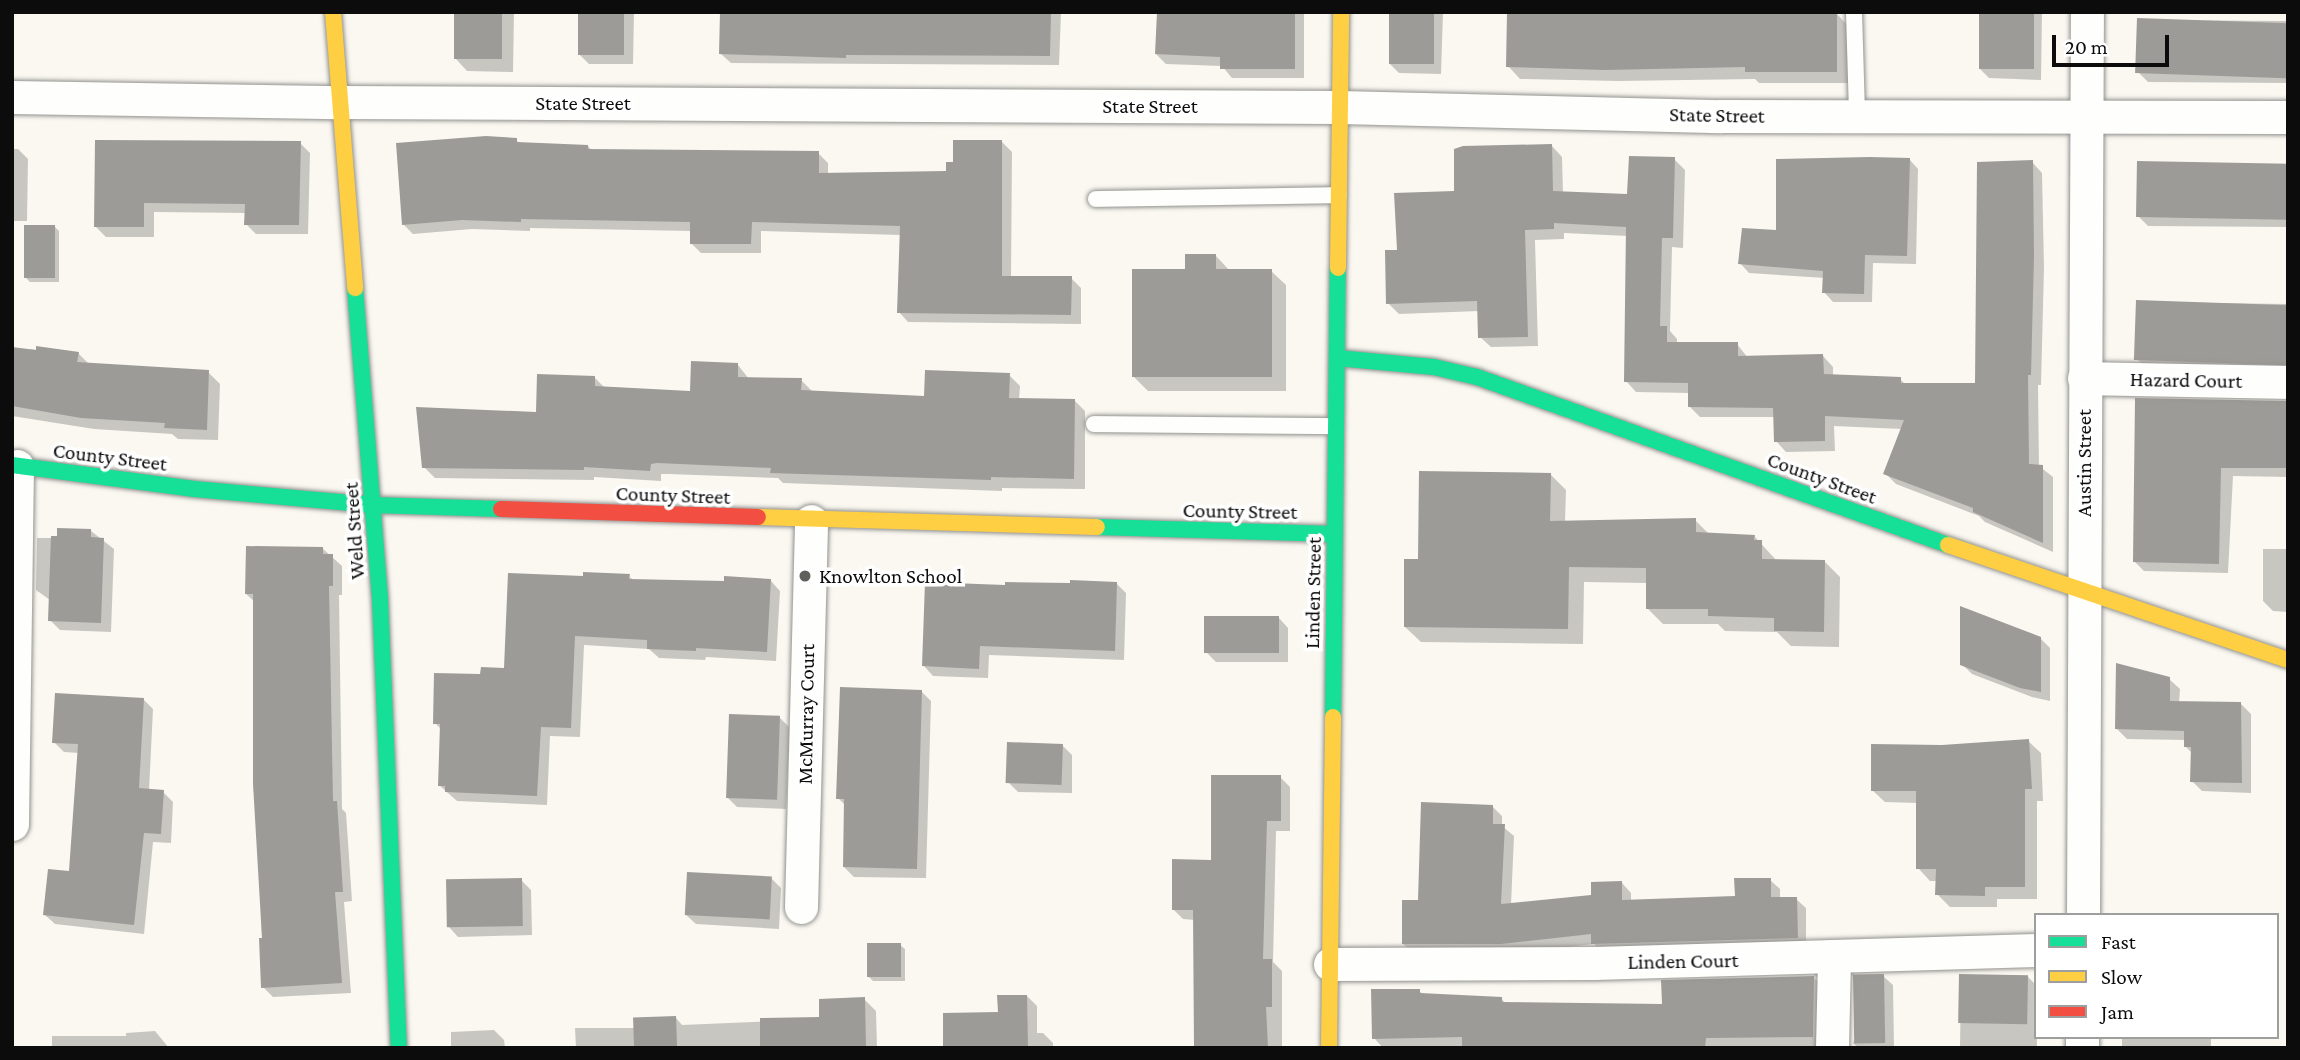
<!DOCTYPE html>
<html>
<head>
<meta charset="utf-8">
<style>
	body { margin:0 }
	#map { position:relative; width:2300px; height:1060px; overflow:hidden; background:#faf8f1; font-family:"Crimson Pro",serif }
	div>[style] { position:absolute }
	.shadow>* { inset:0; background:#0003; transform-origin:0 0 }
	.building>* { inset:0; background:#9d9b97; transform-origin:0 0 }
	.roads { filter:drop-shadow(0 0 2px #93928f) drop-shadow(0 0 2px #93928f) }
	.lane>* { height:16px; margin:-8px; padding:0 8px; transform-origin:8px; border-radius:8px; background:#fefefd }
	.street>* { height:33px; margin:-16.5px; padding:0 16.5px; transform-origin:16.5px; border-radius:16.5px; background:#fefefd }
	.fast>* { height:16px; margin:-8px; padding:0 8px; transform-origin:8px; border-radius:8px; background:#16e098 }
	.slow>* { height:16px; margin:-8px; padding:0 8px; transform-origin:8px; border-radius:8px; background:#ffcf43 }
	.jam>* { height:16px; margin:-8px; padding:0 8px; transform-origin:8px; border-radius:8px; background:#f24e42 }
	.dots>* { width:19px; height:19px; translate:-50% -50%; box-sizing:border-box; border:4px solid #fff; border-radius:50% }
	span { translate:-50% -50%; white-space:nowrap; text-align:center; line-height:1.15; -webkit-text-stroke:7px #fff; paint-order:stroke }
	.street-label { font-size:21px; color:#0c0c0c }
	.poi-label { font-size:21px; color:#0c0c0c }
	.left { translate:0 -50%; text-align:left }
	.frame { position:absolute; inset:0; border:14px solid #0c0c0c; pointer-events:none }
	.legend { position:absolute; left:2034px; top:913px; width:245px; height:126px; box-sizing:border-box; background:#fff; border:2px solid #9e9e9e; margin:0; padding:9px 12px; list-style:none; font-size:21px; color:#0c0c0c }
	.legend li { display:flex; align-items:center; gap:14px; height:35px }
	.legend b { width:35px; border:2px solid #9e9e9e }
	.scale { position:absolute; left:2052px; top:35px; width:117px; height:32px; box-sizing:border-box; border:4px solid #0c0c0c; border-top:0; padding-left:9px; font-size:21px; line-height:24px; white-space:nowrap; color:#0c0c0c; -webkit-text-stroke:5px #fff; paint-order:stroke }
</style>
</head>
<body>
<div id="map">
	<div class="shadow">
		<div style="clip-path:polygon(456px 12px,514px 12px,513px 72px,467px 71px,455px 58px)"></div>
		<div style="clip-path:polygon(579px 12px,634px 12px,633px 64px,589px 64px,579px 54px)"></div>
		<div style="clip-path:polygon(722px 12px,1061px 12px,1059px 65px,731px 63px,721px 54px)"></div>
		<div style="clip-path:polygon(1158px 12px,1304px 12px,1304px 78px,1232px 78px,1222px 66px,1166px 64px,1156px 54px)"></div>
		<div style="clip-path:polygon(1392px 12px,1443px 12px,1441px 74px,1399px 73px,1389px 63px)"></div>
		<div style="clip-path:polygon(1509px 12px,1837px 14px,1849px 27px,1849px 83px,1759px 83px,1755px 79px,1618px 81px,1520px 79px,1508px 66px)"></div>
		<div style="clip-path:polygon(1981px 12px,2042px 12px,2041px 80px,1989px 78px,1979px 68px)"></div>
		<div style="clip-path:polygon(2139px 20px,2288px 21px,2288px 83px,2148px 82px,2138px 72px)"></div>
		<div style="clip-path:polygon(516px 140px,520px 144px,588px 146px,592px 151px,818px 153px,828px 163px,828px 174px,948px 172px,955px 164px,1002px 142px,1012px 152px,1011px 278px,1071px 278px,1081px 288px,1081px 324px,908px 322px,899px 312px,901px 235px,761px 231px,761px 253px,701px 253px,691px 243px,691px 231px,530px 228px,530px 231px,472px 229px,413px 234px,403px 224px)"></div>
		<div style="clip-path:polygon(96px 142px,300px 143px,310px 153px,308px 234px,256px 234px,246px 224px,246px 213px,154px 212px,154px 237px,106px 237px,96px 227px)"></div>
		<div style="clip-path:polygon(1552px 146px,1562px 157px,1563px 193px,1629px 196px,1674px 159px,1685px 170px,1683px 248px,1672px 247px,1670px 331px,1677px 339px,1677px 344px,1737px 344px,1748px 358px,1823px 356px,1833px 367px,1833px 376px,1900px 379px,1906px 385px,1977px 385px,2032px 162px,2042px 173px,2044px 268px,2041px 385px,2038px 385px,2039px 466px,2053px 477px,2053px 552px,1985px 522px,1979px 516px,1896px 484px,1885px 473px,1902px 429px,1834px 426px,1835px 451px,1786px 452px,1776px 441px,1775px 417px,1700px 417px,1689px 406px,1689px 393px,1636px 392px,1626px 381px,1628px 236px,1564px 233px,1564px 239px,1535px 240px,1538px 346px,1491px 347px,1480px 337px,1479px 311px,1399px 314px,1388px 303px,1399px 251px,1455px 193px)"></div>
		<div style="clip-path:polygon(12px 149px,18px 149px,28px 159px,27px 221px,12px 221px)"></div>
		<div style="clip-path:polygon(1909px 159px,1918px 169px,1916px 264px,1873px 263px,1872px 302px,1833px 302px,1824px 292px,1825px 278px,1749px 273px,1740px 263px,1777px 232px)"></div>
		<div style="clip-path:polygon(2288px 164px,2288px 227px,2148px 226px,2138px 216px)"></div>
		<div style="clip-path:polygon(54px 226px,59px 231px,59px 282px,30px 282px,26px 278px)"></div>
		<div style="clip-path:polygon(1216px 256px,1230px 271px,1271px 271px,1286px 285px,1286px 391px,1148px 391px,1134px 377px,1187px 271px)"></div>
		<div style="clip-path:polygon(2138px 302px,2288px 304px,2288px 372px,2147px 369px,2137px 359px)"></div>
		<div style="clip-path:polygon(12px 348px,78px 353px,90px 365px,208px 372px,220px 384px,218px 440px,178px 439px,172px 434px,94px 429px,12px 416px)"></div>
		<div style="clip-path:polygon(738px 365px,749px 379px,801px 380px,812px 391px,926px 398px,1009px 375px,1020px 386px,1019px 400px,1074px 400px,1085px 411px,1085px 489px,1002px 488px,1002px 491px,783px 483px,778px 478px,669px 474px,661px 474px,661px 481px,594px 477px,594px 480px,435px 478px,424px 467px,537px 414px,594px 377px,605px 388px,692px 393px)"></div>
		<div style="clip-path:polygon(2136px 400px,2288px 403px,2288px 477px,2233px 476px,2228px 573px,2144px 571px,2134px 561px)"></div>
		<div style="clip-path:polygon(1550px 474px,1566px 490px,1565px 522px,1695px 520px,1710px 535px,1754px 536px,1777px 561px,1824px 561px,1840px 577px,1839px 647px,1791px 646px,1777px 632px,1725px 631px,1718px 624px,1663px 624px,1647px 608px,1647px 583px,1584px 582px,1583px 644px,1421px 642px,1405px 627px,1420px 561px)"></div>
		<div style="clip-path:polygon(91px 531px,114px 549px,111px 632px,60px 630px,50px 620px,50px 600px,36px 590px,37px 538px,58px 538px)"></div>
		<div style="clip-path:polygon(322px 548px,342px 566px,342px 595px,339px 595px,342px 809px,346px 813px,352px 901px,344px 902px,351px 993px,273px 997px,263px 987px,255px 602px,246px 594px)"></div>
		<div style="clip-path:polygon(2263px 549px,2288px 549px,2288px 612px,2273px 611px,2263px 601px)"></div>
		<div style="clip-path:polygon(629px 576px,634px 581px,725px 583px,771px 581px,780px 591px,776px 661px,706px 657px,705px 660px,659px 658px,649px 649px,584px 645px,580px 737px,550px 736px,547px 805px,457px 801px,439px 785px,442px 730px,435px 723px,482px 676px,506px 669px,585px 578px)"></div>
		<div style="clip-path:polygon(1116px 583px,1126px 593px,1124px 660px,989px 655px,988px 678px,933px 676px,924px 666px,1007px 587px)"></div>
		<div style="clip-path:polygon(1279px 618px,1288px 628px,1288px 662px,1216px 662px,1206px 652px)"></div>
		<div style="clip-path:polygon(2040px 638px,2050px 648px,2050px 701px,2032px 697px,1972px 674px,1962px 664px)"></div>
		<div style="clip-path:polygon(2169px 679px,2180px 689px,2179px 703px,2241px 704px,2251px 714px,2251px 793px,2202px 791px,2192px 781px,2192px 753px,2185px 746px,2185px 740px,2127px 739px,2117px 729px)"></div>
		<div style="clip-path:polygon(921px 691px,931px 701px,926px 878px,854px 877px,844px 867px,846px 806px,838px 798px)"></div>
		<div style="clip-path:polygon(143px 699px,153px 709px,149px 791px,163px 792px,173px 802px,171px 843px,153px 842px,144px 934px,55px 924px,45px 915px,71px 873px,79px 753px,64px 752px,54px 742px)"></div>
		<div style="clip-path:polygon(780px 718px,790px 728px,786px 809px,737px 807px,727px 797px)"></div>
		<div style="clip-path:polygon(2028px 741px,2041px 753px,2043px 801px,2037px 801px,2037px 899px,1997px 899px,1997px 907px,1950px 907px,1937px 894px,1937px 881px,1930px 881px,1918px 868px,1917px 803px,1885px 802px,1872px 790px,1942px 746px)"></div>
		<div style="clip-path:polygon(1062px 745px,1072px 755px,1072px 793px,1018px 792px,1008px 782px)"></div>
		<div style="clip-path:polygon(1280px 777px,1290px 787px,1290px 831px,1276px 831px,1273px 962px,1282px 971px,1282px 1048px,1191px 1048px,1196px 1046px,1195px 920px,1183px 919px,1173px 909px)"></div>
		<div style="clip-path:polygon(1492px 806px,1502px 816px,1502px 826px,1514px 836px,1511px 905px,1593px 896px,1622px 883px,1631px 893px,1631px 902px,1737px 898px,1770px 880px,1780px 889px,1780px 899px,1796px 899px,1806px 908px,1806px 947px,1603px 953px,1594px 944px,1512px 953px,1413px 953px,1403px 944px,1419px 902px)"></div>
		<div style="clip-path:polygon(771px 878px,781px 888px,779px 929px,696px 924px,686px 915px)"></div>
		<div style="clip-path:polygon(521px 880px,531px 890px,532px 935px,458px 937px,449px 927px)"></div>
		<div style="clip-path:polygon(900px 945px,905px 949px,905px 981px,873px 981px,868px 976px)"></div>
		<div style="clip-path:polygon(1883px 976px,1893px 985px,1894px 1048px,1858px 1048px,1853px 1043px)"></div>
		<div style="clip-path:polygon(1961px 976px,2027px 976px,2036px 985px,2037px 1048px,1960px 1048px)"></div>
		<div style="clip-path:polygon(1814px 978px,1824px 987px,1822px 1047px,1383px 1048px,1374px 1038px,1419px 991px,1424px 995px,1501px 998px,1506px 1004px,1664px 1006px)"></div>
		<div style="clip-path:polygon(1027px 996px,1037px 1006px,1037px 1033px,1043px 1033px,1053px 1043px,1053px 1048px,945px 1048px)"></div>
		<div style="clip-path:polygon(864px 999px,876px 1011px,877px 1048px,576px 1048px,575px 1028px,635px 1028px,676px 1018px,682px 1025px,821px 1019px)"></div>
		<div style="clip-path:polygon(494px 1030px,504px 1040px,505px 1048px,451px 1048px,451px 1032px)"></div>
		<div style="clip-path:polygon(155px 1031px,169px 1048px,52px 1048px,52px 1036px,126px 1036px,126px 1033px)"></div>
		<div style="left:2122px;top:1037px;width:89px;height:11px"></div>
	</div>
	<div class="building">
		<div style="left:454px;top:12px;width:48px;height:47px"></div>
		<div style="left:578px;top:12px;width:46px;height:43px"></div>
		<div style="clip-path:polygon(720px 12px,1051px 12px,1050px 56px,846px 55px,846px 58px,719px 54px)"></div>
		<div style="clip-path:polygon(1157px 12px,1295px 12px,1295px 69px,1220px 69px,1220px 57px,1155px 54px)"></div>
		<div style="left:1389px;top:12px;width:45px;height:52px"></div>
		<div style="clip-path:polygon(1507px 12px,1837px 13px,1837px 72px,1745px 72px,1745px 67px,1605px 70px,1506px 67px)"></div>
		<div style="left:1979px;top:12px;width:55px;height:57px"></div>
		<div style="left:2137px;top:18px;width:151px;height:55px;rotate:2deg"></div>
		<div style="clip-path:polygon(486px 136px,517px 138px,517px 142px,588px 145px,588px 149px,819px 151px,819px 173px,946px 171px,946px 162px,953px 162px,953px 140px,1002px 140px,1002px 276px,1072px 276px,1071px 315px,897px 313px,900px 226px,752px 222px,751px 244px,690px 244px,690px 222px,521px 219px,521px 222px,462px 220px,402px 225px,396px 143px)"></div>
		<div style="clip-path:polygon(95px 140px,301px 141px,299px 225px,244px 225px,245px 204px,144px 203px,144px 227px,94px 227px)"></div>
		<div style="clip-path:polygon(1552px 144px,1553px 191px,1627px 194px,1629px 156px,1675px 157px,1673px 238px,1662px 238px,1660px 326px,1667px 326px,1667px 342px,1738px 342px,1738px 356px,1823px 354px,1824px 374px,1901px 377px,1901px 383px,1975px 383px,1977px 162px,2033px 160px,2034px 256px,2031px 375px,2028px 375px,2029px 464px,2043px 465px,2043px 543px,1973px 512px,1973px 508px,1883px 474px,1904px 420px,1825px 416px,1825px 441px,1774px 442px,1773px 408px,1688px 407px,1688px 383px,1624px 382px,1626px 227px,1554px 223px,1554px 229px,1525px 230px,1528px 337px,1478px 338px,1477px 301px,1386px 304px,1385px 250px,1397px 250px,1394px 193px,1454px 191px,1454px 149px,1463px 146px)"></div>
		<div style="clip-path:polygon(1870px 157px,1910px 158px,1907px 256px,1865px 255px,1864px 294px,1822px 293px,1823px 271px,1738px 264px,1742px 228px,1776px 230px,1776px 159px)"></div>
		<div style="left:2137px;top:161px;width:151px;height:56px;rotate:1deg"></div>
		<div style="left:24px;top:225px;width:31px;height:53px"></div>
		<div style="clip-path:polygon(1185px 254px,1216px 254px,1216px 269px,1272px 269px,1272px 377px,1132px 377px,1132px 269px,1185px 269px)"></div>
		<div style="left:2136px;top:300px;width:152px;height:60px;rotate:2deg"></div>
		<div style="clip-path:polygon(36px 346px,79px 352px,77px 362px,209px 370px,207px 430px,164px 428px,165px 423px,81px 418px,12px 406px,12px 347px,36px 350px)"></div>
		<div style="clip-path:polygon(691px 361px,738px 363px,738px 377px,802px 378px,801px 390px,924px 396px,925px 370px,1010px 373px,1009px 398px,1075px 399px,1074px 479px,991px 477px,991px 480px,770px 473px,771px 468px,657px 463px,651px 464px,650px 471px,584px 467px,584px 470px,422px 468px,416px 407px,536px 412px,537px 374px,595px 376px,595px 386px,690px 391px)"></div>
		<div style="clip-path:polygon(2135px 398px,2288px 401px,2288px 468px,2221px 468px,2219px 564px,2133px 562px)"></div>
		<div style="clip-path:polygon(1419px 471px,1551px 473px,1550px 521px,1696px 518px,1696px 532px,1755px 535px,1754px 540px,1762px 540px,1762px 559px,1825px 560px,1824px 632px,1774px 631px,1774px 618px,1708px 616px,1708px 609px,1646px 609px,1646px 568px,1569px 567px,1568px 629px,1404px 627px,1404px 559px,1418px 559px)"></div>
		<div style="clip-path:polygon(57px 528px,91px 529px,91px 537px,104px 538px,101px 623px,48px 621px,51px 536px,57px 536px)"></div>
		<div style="clip-path:polygon(246px 546px,323px 547px,323px 554px,333px 554px,333px 586px,329px 586px,333px 801px,337px 801px,343px 892px,335px 892px,342px 983px,261px 988px,259px 938px,262px 938px,253px 784px,253px 594px,245px 594px)"></div>
		<div style="clip-path:polygon(583px 572px,630px 574px,629px 579px,724px 581px,724px 576px,771px 579px,767px 652px,696px 648px,696px 651px,647px 649px,647px 640px,575px 636px,571px 728px,541px 727px,537px 796px,445px 792px,445px 786px,438px 786px,440px 724px,433px 724px,434px 673px,480px 674px,481px 667px,504px 668px,508px 573px,583px 576px)"></div>
		<div style="clip-path:polygon(1070px 580px,1117px 582px,1115px 651px,980px 646px,979px 669px,922px 666px,925px 582px,1005px 585px,1005px 582px,1070px 583px)"></div>
		<div style="clip-path:polygon(1960px 606px,2041px 637px,2041px 692px,2020px 688px,1960px 665px)"></div>
		<div style="left:1204px;top:616px;width:75px;height:37px"></div>
		<div style="clip-path:polygon(2116px 663px,2170px 677px,2170px 701px,2241px 702px,2242px 783px,2190px 782px,2191px 747px,2184px 747px,2184px 731px,2115px 729px)"></div>
		<div style="clip-path:polygon(840px 687px,922px 690px,917px 869px,843px 867px,844px 799px,836px 799px)"></div>
		<div style="clip-path:polygon(55px 693px,144px 698px,139px 788px,164px 790px,161px 834px,144px 833px,134px 925px,43px 915px,48px 869px,69px 871px,78px 744px,52px 743px)"></div>
		<div style="left:729px;top:714px;width:51px;height:84px;rotate:2deg"></div>
		<div style="clip-path:polygon(2029px 739px,2032px 789px,2025px 789px,2025px 887px,1985px 887px,1985px 896px,1935px 895px,1936px 869px,1916px 869px,1916px 791px,1871px 791px,1871px 744px,1942px 745px)"></div>
		<div style="left:1007px;top:742px;width:56px;height:41px;rotate:2deg"></div>
		<div style="clip-path:polygon(1211px 775px,1281px 775px,1281px 821px,1267px 821px,1263px 959px,1272px 959px,1272px 1007px,1266px 1007px,1268px 1048px,1194px 1048px,1193px 910px,1172px 910px,1172px 859px,1211px 860px)"></div>
		<div style="clip-path:polygon(1421px 802px,1493px 805px,1493px 824px,1505px 824px,1501px 904px,1591px 895px,1591px 882px,1622px 881px,1622px 900px,1735px 896px,1734px 878px,1771px 878px,1771px 897px,1797px 897px,1798px 938px,1591px 944px,1591px 934px,1501px 944px,1402px 944px,1402px 900px,1418px 900px)"></div>
		<div style="left:687px;top:872px;width:85px;height:43px;rotate:3deg"></div>
		<div style="left:522px;top:878px;width:48px;height:76px;rotate:89deg"></div>
		<div style="left:867px;top:943px;width:34px;height:34px"></div>
		<div style="left:1884px;top:974px;width:69px;height:31px;rotate:89deg"></div>
		<div style="left:1959px;top:974px;width:69px;height:49px;rotate:1deg"></div>
		<div style="clip-path:polygon(1814px 976px,1813px 1037px,1706px 1038px,1705px 1048px,1462px 1048px,1462px 1037px,1372px 1039px,1371px 989px,1420px 989px,1420px 993px,1502px 997px,1502px 1002px,1662px 1004px,1661px 980px)"></div>
		<div style="clip-path:polygon(997px 995px,1027px 995px,1028px 1048px,943px 1048px,943px 1013px,998px 1012px)"></div>
		<div style="clip-path:polygon(865px 997px,866px 1048px,760px 1048px,760px 1018px,819px 1017px,819px 999px)"></div>
		<div style="left:676px;top:1016px;width:32px;height:43px;rotate:88deg"></div>
	</div>
	<div class="roads">
		<div class="lane">
			<div style="left:1854px;top:12px;width:104px;rotate:88.3deg"></div>
			<div style="left:1096px;top:199px;width:243px;rotate:-0.9deg"></div>
			<div style="left:1094px;top:424px;width:242px;rotate:0.5deg"></div>
		</div>
		<div class="street">
			<div style="left:12px;top:97px;width:328px;rotate:0.9deg"></div>
			<div style="left:340px;top:102px;width:1000px;rotate:0.29deg"></div>
			<div style="left:1340px;top:107px;width:381px;rotate:1.4deg"></div>
			<div style="left:1721px;top:116px;width:567px;rotate:0.1deg"></div>
			<div style="left:2084px;top:378px;width:204px;rotate:1.1deg"></div>
			<div style="left:12px;top:824px;width:358px;rotate:-89.2deg"></div>
			<div style="left:801px;top:907px;width:386px;rotate:-88.5deg"></div>
			<div style="left:2083px;top:915px;width:903px;rotate:-89.75deg"></div>
			<div style="left:1330px;top:964px;width:264px;rotate:-0.2deg"></div>
			<div style="left:1594px;top:963px;width:442px;rotate:-1.7deg"></div>
			<div style="left:1832px;top:1048px;width:91px;rotate:-88.7deg"></div>
			<div style="left:2082px;top:1048px;width:11px;rotate:-90deg"></div>
		</div>
		<div class="fast">
			<div style="left:355px;top:288px;width:312px;rotate:85.4deg"></div>
			<div style="left:380px;top:599px;width:449px;rotate:87.6deg"></div>
			<div style="left:1337px;top:358px;width:97px;rotate:5.3deg"></div>
			<div style="left:1434px;top:367px;width:44px;rotate:13.1deg"></div>
			<div style="left:1477px;top:377px;width:500px;rotate:19.63deg"></div>
			<div style="left:12px;top:465px;width:184px;rotate:7.5deg"></div>
			<div style="left:194px;top:489px;width:180px;rotate:5.1deg"></div>
			<div style="left:373px;top:505px;width:128px;rotate:1.8deg"></div>
			<div style="left:1097px;top:527px;width:238px;rotate:1.7deg"></div>
			<div style="left:1333px;top:717px;width:449px;rotate:-89.4deg"></div>
		</div>
		<div class="slow">
			<div style="left:333px;top:12px;width:277px;rotate:85.4deg"></div>
			<div style="left:1338px;top:268px;width:256px;rotate:-89.3deg"></div>
			<div style="left:758px;top:517px;width:339px;rotate:1.7deg"></div>
			<div style="left:1948px;top:545px;width:359px;rotate:18.7deg"></div>
			<div style="left:1329px;top:1048px;width:331px;rotate:-89.3deg"></div>
		</div>
		<div class="jam">
			<div style="left:501px;top:509px;width:257px;rotate:1.8deg"></div>
		</div>
	</div>
	<div class="dots">
		<div style="left:805px;top:576px;background:#5f5f5c"></div>
	</div>
	<div class="street-label">
		<span style="left:583px;top:103px">State Street</span>
		<span style="left:1150px;top:106px">State Street</span>
		<span style="left:1717px;top:115px;rotate:1deg">State Street</span>
		<span style="left:2186px;top:380px;rotate:1deg">Hazard Court</span>
		<span style="left:110px;top:457px;rotate:7deg">County Street</span>
		<span style="left:2084px;top:463px;rotate:-90deg">Austin Street</span>
		<span style="left:1822px;top:478px;rotate:20deg">County Street</span>
		<span style="left:673px;top:495px;rotate:2deg">County Street</span>
		<span style="left:1240px;top:511px;rotate:1deg">County Street</span>
		<span style="left:354px;top:531px;rotate:-94deg">Weld Street</span>
		<span style="left:1313px;top:593px;rotate:-89deg">Linden Street</span>
		<span style="left:806px;top:714px;rotate:-89deg">McMurray Court</span>
		<span style="left:1683px;top:961px;rotate:-1deg">Linden Court</span>
	</div>
	<div class="poi-label">
		<span class="left" style="left:819px;top:576px">Knowlton School</span>
	</div>
	<div class="frame"></div>
	<ul class="legend">
	<li><b style="height:9px;background:#16e098"></b>Fast</li>
	<li><b style="height:9px;background:#ffcf43"></b>Slow</li>
	<li><b style="height:9px;background:#f24e42"></b>Jam</li>
	</ul>
	<div class="scale">20 m</div>
</div>
</body>
</html>
